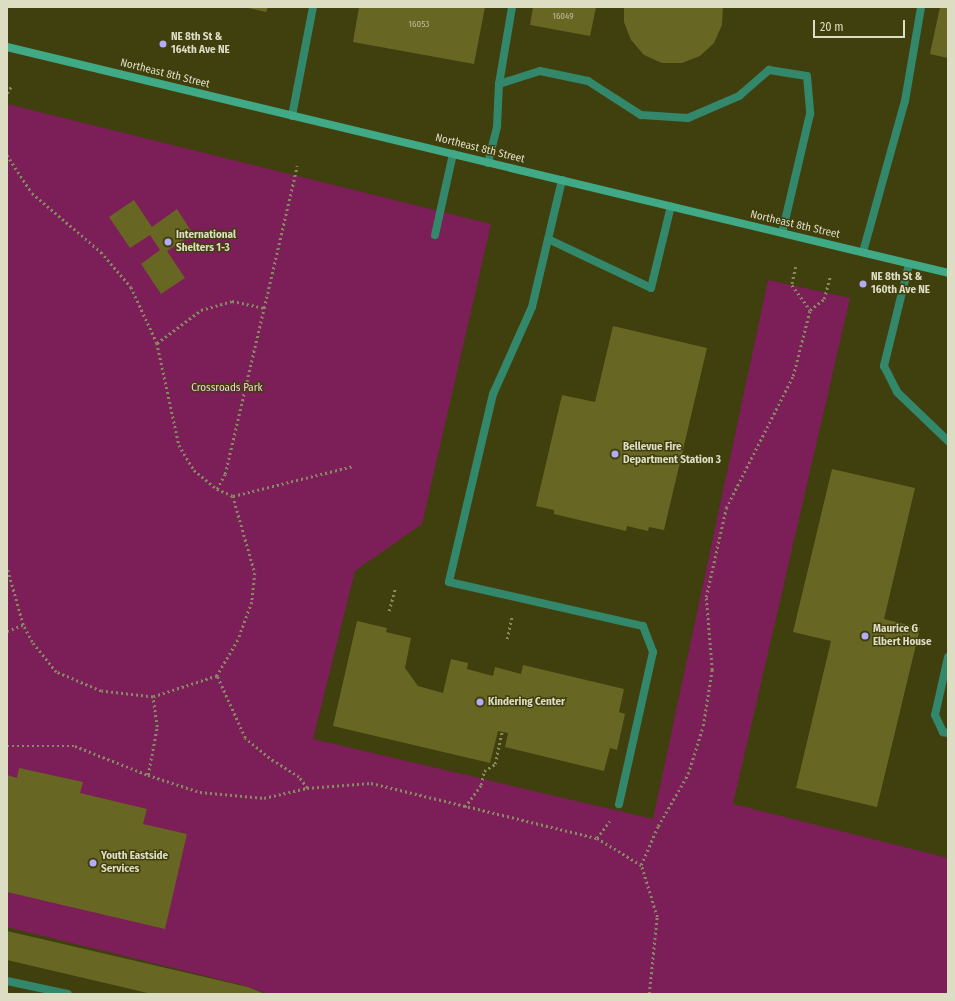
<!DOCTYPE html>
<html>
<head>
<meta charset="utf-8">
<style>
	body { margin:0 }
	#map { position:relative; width:955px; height:1001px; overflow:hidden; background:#403f0e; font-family:"Fira Sans Condensed",sans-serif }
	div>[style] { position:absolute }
	.green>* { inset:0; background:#7c1e58 }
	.building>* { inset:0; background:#686623 }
	.path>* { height:2.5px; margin-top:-1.25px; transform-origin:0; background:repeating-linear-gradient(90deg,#888862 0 2px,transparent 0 5px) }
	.service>* { height:8px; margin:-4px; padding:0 4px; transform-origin:4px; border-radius:4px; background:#33876a }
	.secondary>* { height:8px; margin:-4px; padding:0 4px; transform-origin:4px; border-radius:4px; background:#40aa86 }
	.dots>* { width:11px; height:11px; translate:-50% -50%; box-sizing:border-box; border:2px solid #403f0e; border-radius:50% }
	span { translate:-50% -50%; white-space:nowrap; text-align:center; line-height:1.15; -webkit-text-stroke:3px #403f0e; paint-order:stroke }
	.number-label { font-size:9px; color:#c0bf9c }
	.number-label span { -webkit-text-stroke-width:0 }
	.poi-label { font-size:11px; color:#ddddc4; font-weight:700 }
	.left { translate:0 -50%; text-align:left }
	.street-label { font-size:11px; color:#ddddc4 }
	.park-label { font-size:11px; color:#ffc9e4 }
	.frame { position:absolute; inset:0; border:8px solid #ddddc4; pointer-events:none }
	.scale { position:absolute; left:813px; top:20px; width:92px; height:18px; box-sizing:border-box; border:2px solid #ddddc4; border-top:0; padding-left:5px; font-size:12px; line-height:14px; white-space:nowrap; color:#ddddc4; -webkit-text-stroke:3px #403f0e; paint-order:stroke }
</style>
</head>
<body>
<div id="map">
	<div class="green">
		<div style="clip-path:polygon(7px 104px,491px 224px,422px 524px,355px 571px,313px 739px,653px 819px,768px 280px,850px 298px,733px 804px,948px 858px,948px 994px,268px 994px,246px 986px,7px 927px)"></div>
	</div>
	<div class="building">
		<div style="clip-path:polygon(244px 7px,268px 7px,266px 12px)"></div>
		<div style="clip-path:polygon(359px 7px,485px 7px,474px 64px,353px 42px)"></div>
		<div style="clip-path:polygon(533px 7px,596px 7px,590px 36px,530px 25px)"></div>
		<div style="clip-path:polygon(624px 7px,723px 7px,722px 25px,714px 43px,700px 56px,682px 63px,662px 63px,644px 55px,631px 40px,624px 22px)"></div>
		<div style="clip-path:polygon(940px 7px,948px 7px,948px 58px,930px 54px)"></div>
		<div style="clip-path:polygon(134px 200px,152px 227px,177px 209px,193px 234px,167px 251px,185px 278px,161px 294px,141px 264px,160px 250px,150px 235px,130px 248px,109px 217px)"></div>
		<div style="clip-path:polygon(613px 326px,707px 348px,664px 530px,649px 527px,648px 531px,627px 526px,626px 531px,554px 514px,554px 510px,536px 506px,562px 395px,595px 402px)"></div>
		<div style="clip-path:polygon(832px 469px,915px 488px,884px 619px,920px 628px,877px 807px,796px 788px,831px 641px,793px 632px)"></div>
		<div style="clip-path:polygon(357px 621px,387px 628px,386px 632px,411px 638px,405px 668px,418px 686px,443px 693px,451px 659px,468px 663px,467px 669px,493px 676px,495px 667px,521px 674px,523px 665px,624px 689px,619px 712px,625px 714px,617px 750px,610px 748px,604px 771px,505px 747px,508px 733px,498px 731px,490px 763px,333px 726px)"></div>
		<div style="clip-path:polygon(19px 768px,83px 782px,80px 793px,147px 809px,143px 824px,187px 834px,165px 929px,7px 892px,7px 775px,17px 778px)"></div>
		<div style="clip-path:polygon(7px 931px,248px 987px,265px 994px,152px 994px,7px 960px)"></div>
	</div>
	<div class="path">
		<div style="left:7px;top:93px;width:9px;rotate:-58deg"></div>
		<div style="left:7px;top:155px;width:45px;rotate:56.7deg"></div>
		<div style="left:32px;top:193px;width:91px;rotate:40.5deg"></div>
		<div style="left:101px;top:252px;width:46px;rotate:49.4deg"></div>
		<div style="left:131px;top:287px;width:62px;rotate:65.1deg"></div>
		<div style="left:157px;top:343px;width:104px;rotate:77.8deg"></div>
		<div style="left:179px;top:445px;width:29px;rotate:59deg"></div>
		<div style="left:194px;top:470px;width:30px;rotate:40deg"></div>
		<div style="left:217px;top:489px;width:17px;rotate:24deg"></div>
		<div style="left:233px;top:496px;width:80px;rotate:74.1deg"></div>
		<div style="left:255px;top:573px;width:29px;rotate:96deg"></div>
		<div style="left:252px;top:602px;width:40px;rotate:110.2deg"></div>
		<div style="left:238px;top:640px;width:42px;rotate:120.3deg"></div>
		<div style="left:217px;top:676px;width:67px;rotate:161.8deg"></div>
		<div style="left:153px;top:697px;width:52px;rotate:-173.4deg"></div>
		<div style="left:101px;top:691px;width:49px;rotate:-157.1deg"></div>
		<div style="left:56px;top:672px;width:38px;rotate:-129deg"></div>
		<div style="left:32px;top:642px;width:19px;rotate:-118deg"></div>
		<div style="left:23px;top:625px;width:59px;rotate:-105.7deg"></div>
		<div style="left:796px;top:267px;width:18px;rotate:103deg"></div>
		<div style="left:792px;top:285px;width:31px;rotate:54deg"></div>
		<div style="left:810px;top:310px;width:18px;rotate:-38deg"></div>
		<div style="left:824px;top:299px;width:24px;rotate:-75deg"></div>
		<div style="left:157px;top:343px;width:55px;rotate:-36.9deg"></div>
		<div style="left:201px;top:310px;width:32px;rotate:-16deg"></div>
		<div style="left:232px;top:301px;width:33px;rotate:12deg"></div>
		<div style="left:264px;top:308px;width:146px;rotate:-76.9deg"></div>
		<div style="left:217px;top:489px;width:17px;rotate:-62deg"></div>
		<div style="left:225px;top:474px;width:171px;rotate:-76.8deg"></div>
		<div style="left:233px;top:496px;width:124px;rotate:-14deg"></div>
		<div style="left:389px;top:611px;width:23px;rotate:-75deg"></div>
		<div style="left:7px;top:631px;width:17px;rotate:-21deg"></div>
		<div style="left:507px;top:639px;width:24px;rotate:-78deg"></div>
		<div style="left:7px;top:746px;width:68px"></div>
		<div style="left:75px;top:746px;width:79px;rotate:21.7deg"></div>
		<div style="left:148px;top:775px;width:49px;rotate:-79.4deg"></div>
		<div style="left:157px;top:727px;width:30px;rotate:-98deg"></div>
		<div style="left:148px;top:775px;width:55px;rotate:18.1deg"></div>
		<div style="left:200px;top:792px;width:64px;rotate:5.4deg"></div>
		<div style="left:264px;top:798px;width:44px;rotate:-13.1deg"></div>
		<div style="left:307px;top:788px;width:14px;rotate:-126deg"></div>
		<div style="left:299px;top:777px;width:31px;rotate:-148deg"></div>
		<div style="left:273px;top:761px;width:36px;rotate:-141deg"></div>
		<div style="left:245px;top:738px;width:68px;rotate:-114.3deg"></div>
		<div style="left:307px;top:788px;width:64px;rotate:-4.5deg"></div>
		<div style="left:371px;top:783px;width:233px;rotate:13.7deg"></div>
		<div style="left:597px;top:838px;width:52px;rotate:31.5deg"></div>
		<div style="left:465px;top:807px;width:27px;rotate:-54deg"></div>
		<div style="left:481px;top:785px;width:14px;rotate:-78deg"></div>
		<div style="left:484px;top:771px;width:13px;rotate:-32deg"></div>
		<div style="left:495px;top:764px;width:33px;rotate:-78deg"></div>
		<div style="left:597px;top:838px;width:21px;rotate:-53deg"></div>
		<div style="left:649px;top:994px;width:77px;rotate:-84.1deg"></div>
		<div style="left:657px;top:917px;width:54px;rotate:-107.1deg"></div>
		<div style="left:641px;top:865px;width:43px;rotate:-66.4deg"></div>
		<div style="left:658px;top:826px;width:60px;rotate:-60deg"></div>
		<div style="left:688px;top:774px;width:50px;rotate:-72.6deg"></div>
		<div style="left:703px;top:726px;width:57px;rotate:-80.9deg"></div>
		<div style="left:712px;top:670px;width:73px;rotate:-94.7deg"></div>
		<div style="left:706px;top:597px;width:91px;rotate:-77.3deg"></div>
		<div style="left:726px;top:508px;width:148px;rotate:-63.1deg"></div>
		<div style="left:793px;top:376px;width:68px;rotate:-75.6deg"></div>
	</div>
	<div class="service">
		<div style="left:499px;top:84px;width:78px;rotate:-80.4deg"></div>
		<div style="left:292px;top:116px;width:111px;rotate:-79.1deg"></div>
		<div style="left:488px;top:163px;width:38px;rotate:-76deg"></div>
		<div style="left:497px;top:126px;width:42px;rotate:-87.3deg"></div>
		<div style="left:499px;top:84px;width:43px;rotate:-17.6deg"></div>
		<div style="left:540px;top:71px;width:49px;rotate:11.8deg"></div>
		<div style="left:588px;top:81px;width:63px;rotate:32.7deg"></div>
		<div style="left:641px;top:115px;width:47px;rotate:3.7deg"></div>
		<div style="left:688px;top:118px;width:56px;rotate:-23.3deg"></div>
		<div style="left:739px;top:96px;width:40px;rotate:-41deg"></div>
		<div style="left:769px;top:70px;width:38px;rotate:9deg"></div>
		<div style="left:807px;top:76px;width:38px;rotate:85deg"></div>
		<div style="left:810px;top:114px;width:122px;rotate:103.2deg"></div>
		<div style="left:562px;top:180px;width:130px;rotate:103.3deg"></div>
		<div style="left:532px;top:307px;width:95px;rotate:114.1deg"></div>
		<div style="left:493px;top:394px;width:193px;rotate:103.2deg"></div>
		<div style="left:449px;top:582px;width:199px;rotate:12.8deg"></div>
		<div style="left:643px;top:626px;width:28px;rotate:69deg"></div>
		<div style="left:653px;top:652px;width:156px;rotate:102.6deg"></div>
		<div style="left:435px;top:235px;width:83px;rotate:-77.5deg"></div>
		<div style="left:548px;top:239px;width:114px;rotate:25.4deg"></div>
		<div style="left:651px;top:288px;width:84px;rotate:-76.3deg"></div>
		<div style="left:863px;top:252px;width:157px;rotate:-74.5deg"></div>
		<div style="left:905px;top:101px;width:95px;rotate:-80.3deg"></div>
		<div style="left:909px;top:264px;width:105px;rotate:103.8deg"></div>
		<div style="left:884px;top:366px;width:29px;rotate:63deg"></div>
		<div style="left:897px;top:392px;width:71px;rotate:43.9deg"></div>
		<div style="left:948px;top:657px;width:59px;rotate:102.6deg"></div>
		<div style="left:935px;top:715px;width:19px;rotate:65deg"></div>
		<div style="left:943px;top:732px;width:5px;rotate:11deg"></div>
		<div style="left:7px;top:981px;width:62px;rotate:12deg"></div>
	</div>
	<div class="secondary">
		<div style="left:7px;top:47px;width:968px;rotate:13.5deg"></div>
	</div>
	<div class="dots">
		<div style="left:163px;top:44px;background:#b3adf9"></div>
		<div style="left:168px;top:242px;background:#b3adf9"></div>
		<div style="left:863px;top:284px;background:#b3adf9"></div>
		<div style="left:615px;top:454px;background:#b3adf9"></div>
		<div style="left:865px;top:636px;background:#b3adf9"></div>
		<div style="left:480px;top:702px;background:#b3adf9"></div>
		<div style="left:93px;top:863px;background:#b3adf9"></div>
	</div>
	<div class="number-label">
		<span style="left:563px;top:16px">16049</span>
		<span style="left:419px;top:24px">16053</span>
	</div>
	<div class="poi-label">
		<span class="left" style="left:171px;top:44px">NE 8th St &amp;<br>164th Ave NE</span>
		<span class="left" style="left:176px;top:242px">International<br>Shelters 1-3</span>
		<span class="left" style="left:871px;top:284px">NE 8th St &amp;<br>160th Ave NE</span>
		<span class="left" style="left:623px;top:454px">Bellevue Fire<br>Department Station 3</span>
		<span class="left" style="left:873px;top:636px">Maurice G<br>Elbert House</span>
		<span class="left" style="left:488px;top:702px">Kindering Center</span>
		<span class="left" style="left:101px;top:863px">Youth Eastside<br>Services</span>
	</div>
	<div class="street-label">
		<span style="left:165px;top:74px;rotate:14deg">Northeast 8th Street</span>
		<span style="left:480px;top:149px;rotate:14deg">Northeast 8th Street</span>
		<span style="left:795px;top:225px;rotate:13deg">Northeast 8th Street</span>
	</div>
	<div class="park-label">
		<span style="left:227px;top:388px">Crossroads Park</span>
	</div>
	<div class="frame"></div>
	<div class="scale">20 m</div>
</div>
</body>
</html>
